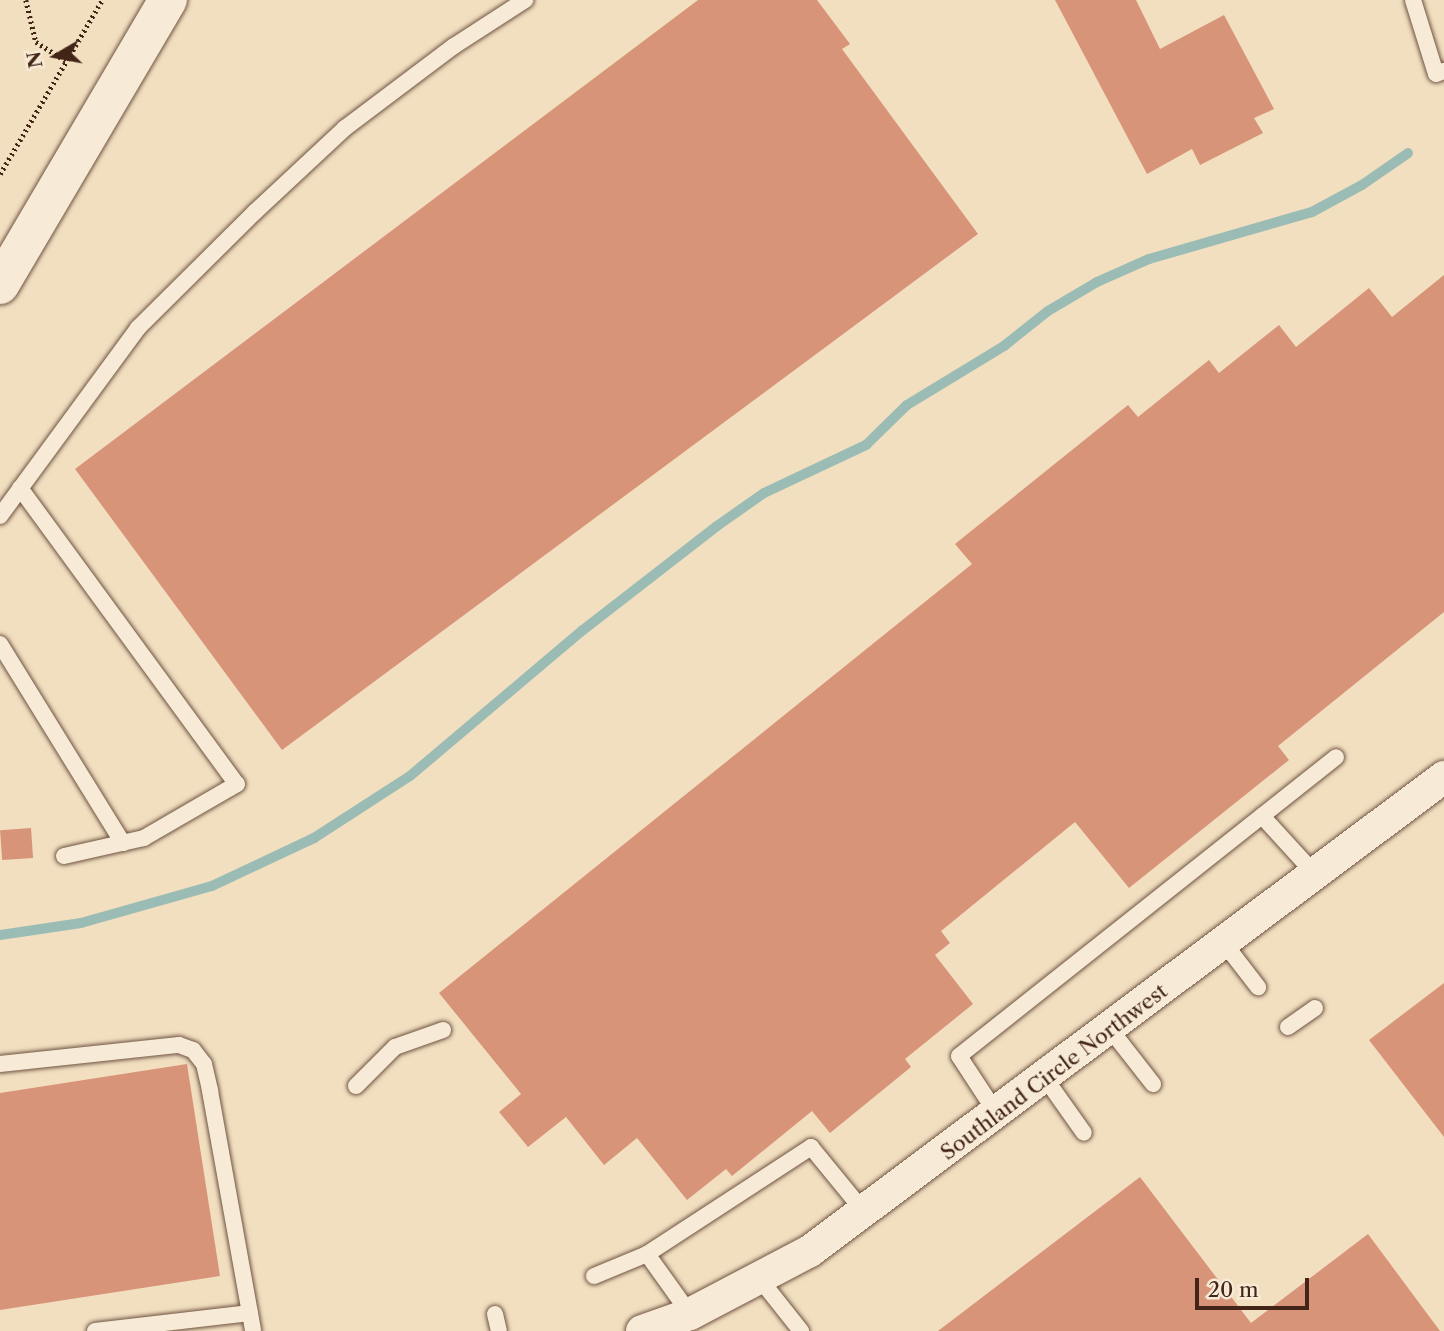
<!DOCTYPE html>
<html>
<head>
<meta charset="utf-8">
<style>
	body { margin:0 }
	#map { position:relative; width:1444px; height:1331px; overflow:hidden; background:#f2dfc0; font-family:"Libre Caslon Text",serif }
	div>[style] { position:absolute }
	.stream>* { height:10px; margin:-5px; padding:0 5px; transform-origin:5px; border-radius:5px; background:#9bbcb5 }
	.building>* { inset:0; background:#d89478; transform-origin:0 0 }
	.path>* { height:4.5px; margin-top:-2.25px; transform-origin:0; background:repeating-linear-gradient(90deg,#432518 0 2px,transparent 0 5.5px) }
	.roads { filter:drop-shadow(0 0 2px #6f5442) drop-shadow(0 0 2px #6f5442) }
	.service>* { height:16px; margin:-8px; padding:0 8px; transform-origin:8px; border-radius:8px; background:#f7ead6 }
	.minor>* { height:32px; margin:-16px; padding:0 16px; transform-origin:16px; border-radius:16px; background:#f7ead6 }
	.tertiary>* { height:38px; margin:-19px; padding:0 19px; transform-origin:19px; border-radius:19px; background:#f7ead6 }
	span { translate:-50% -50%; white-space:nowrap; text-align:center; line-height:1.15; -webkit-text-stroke:5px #f7ead6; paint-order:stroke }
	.street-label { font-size:21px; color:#432518 }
	.north { position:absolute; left:21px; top:21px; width:70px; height:70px; -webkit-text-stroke:5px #f7ead6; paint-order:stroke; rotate:260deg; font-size:19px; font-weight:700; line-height:28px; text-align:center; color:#432518 }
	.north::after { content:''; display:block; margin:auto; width:24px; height:32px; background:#432518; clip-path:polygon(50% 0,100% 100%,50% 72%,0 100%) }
	.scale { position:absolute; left:1195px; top:1278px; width:114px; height:32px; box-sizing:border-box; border:4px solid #432518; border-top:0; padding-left:9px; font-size:21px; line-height:24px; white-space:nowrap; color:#432518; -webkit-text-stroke:5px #f7ead6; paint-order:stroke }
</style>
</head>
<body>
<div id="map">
	<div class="stream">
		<div style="left:0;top:935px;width:82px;rotate:-8.4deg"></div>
		<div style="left:81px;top:923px;width:136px;rotate:-15.8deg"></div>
		<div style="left:212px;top:886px;width:113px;rotate:-25.2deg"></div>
		<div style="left:314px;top:838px;width:114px;rotate:-32.9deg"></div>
		<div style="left:410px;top:776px;width:226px;rotate:-40.2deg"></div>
		<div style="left:583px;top:630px;width:170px;rotate:-37.8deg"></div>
		<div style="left:717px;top:526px;width:57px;rotate:-35.1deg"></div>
		<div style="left:764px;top:493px;width:113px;rotate:-25.2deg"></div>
		<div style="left:866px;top:445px;width:57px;rotate:-44.3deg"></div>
		<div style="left:907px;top:405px;width:114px;rotate:-31.3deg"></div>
		<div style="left:1004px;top:346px;width:56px;rotate:-38.5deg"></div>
		<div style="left:1048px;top:311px;width:57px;rotate:-30.6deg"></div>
		<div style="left:1097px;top:282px;width:57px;rotate:-23.9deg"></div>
		<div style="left:1149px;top:259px;width:170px;rotate:-16.1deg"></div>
		<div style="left:1312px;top:212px;width:57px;rotate:-28.4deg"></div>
		<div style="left:1362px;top:185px;width:56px;rotate:-34.8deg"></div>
	</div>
	<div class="building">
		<div style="clip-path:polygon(698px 0,817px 0,850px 44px,842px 49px,978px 234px,282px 750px,75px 469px)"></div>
		<div style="clip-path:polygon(1055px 0,1136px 0,1160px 49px,1224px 15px,1274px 109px,1254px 118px,1263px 133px,1200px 165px,1192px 149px,1147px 174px)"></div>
		<div style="clip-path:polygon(1444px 275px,1444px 612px,1278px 746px,1289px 760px,1129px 888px,1075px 822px,941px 931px,950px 943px,935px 955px,973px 1004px,905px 1059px,911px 1067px,830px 1133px,812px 1111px,732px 1176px,726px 1169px,687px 1200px,637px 1138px,604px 1165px,566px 1117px,528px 1147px,499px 1112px,521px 1094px,439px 993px,972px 564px,955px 544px,1128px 405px,1138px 417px,1209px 360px,1219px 373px,1279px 325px,1296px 347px,1369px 288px,1392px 317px)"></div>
		<div style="left:31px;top:828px;width:30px;height:31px;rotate:86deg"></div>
		<div style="clip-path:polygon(1444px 983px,1444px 1137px,1369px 1040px)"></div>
		<div style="clip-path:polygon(187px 1064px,220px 1276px,0 1310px,0 1093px)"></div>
		<div style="clip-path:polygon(1140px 1177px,1251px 1323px,1368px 1234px,1440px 1331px,938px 1331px)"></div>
	</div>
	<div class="path">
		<div style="left:26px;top:0;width:43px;rotate:76.6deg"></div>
		<div style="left:36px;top:42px;width:36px;rotate:32deg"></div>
		<div style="left:0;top:174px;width:202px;rotate:-59.6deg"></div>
	</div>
	<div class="roads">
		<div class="service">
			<div style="left:1413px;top:0;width:77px;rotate:72.7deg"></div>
			<div style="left:1436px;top:74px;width:9px;rotate:-21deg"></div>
			<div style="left:20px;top:488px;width:367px;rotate:53.8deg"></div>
			<div style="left:237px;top:784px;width:108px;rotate:149.9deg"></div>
			<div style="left:144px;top:838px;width:82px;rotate:167.3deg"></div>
			<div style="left:0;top:516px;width:233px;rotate:-53.7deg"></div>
			<div style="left:138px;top:328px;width:165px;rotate:-44.8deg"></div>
			<div style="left:255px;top:212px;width:123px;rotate:-43deg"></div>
			<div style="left:345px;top:128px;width:136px;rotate:-37deg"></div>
			<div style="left:454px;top:46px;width:85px;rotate:-32.9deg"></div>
			<div style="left:0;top:644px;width:234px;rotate:58.3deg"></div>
			<div style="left:1262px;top:816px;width:79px;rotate:47.6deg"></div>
			<div style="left:1224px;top:943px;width:56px;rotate:52.3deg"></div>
			<div style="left:1288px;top:1027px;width:33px;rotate:-35deg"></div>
			<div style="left:1110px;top:1029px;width:70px;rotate:52deg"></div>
			<div style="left:0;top:1064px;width:180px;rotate:-6.1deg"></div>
			<div style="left:179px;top:1045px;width:15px;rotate:20deg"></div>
			<div style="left:193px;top:1050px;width:18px;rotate:52deg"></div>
			<div style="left:204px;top:1064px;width:28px;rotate:77deg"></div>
			<div style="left:210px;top:1091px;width:244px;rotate:79.8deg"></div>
			<div style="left:1045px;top:1078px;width:67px;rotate:54.7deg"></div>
			<div style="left:356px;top:1086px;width:55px;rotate:-45deg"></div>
			<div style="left:395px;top:1047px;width:51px;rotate:-19.5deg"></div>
			<div style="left:997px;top:1114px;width:69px;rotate:-123.2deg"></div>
			<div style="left:959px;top:1056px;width:481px;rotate:-38.4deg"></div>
			<div style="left:594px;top:1276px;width:57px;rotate:-22.5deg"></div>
			<div style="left:759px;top:1278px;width:68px;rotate:51.6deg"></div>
			<div style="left:495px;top:1314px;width:17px;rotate:77deg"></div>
			<div style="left:690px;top:1314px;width:74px;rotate:-125.6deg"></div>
			<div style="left:647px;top:1254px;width:196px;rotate:-33.1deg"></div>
			<div style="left:811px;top:1147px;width:85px;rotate:50.7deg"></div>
			<div style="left:95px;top:1331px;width:156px;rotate:-6.6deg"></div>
		</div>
		<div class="minor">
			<div style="left:642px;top:1331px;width:51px;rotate:-19.5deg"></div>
			<div style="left:690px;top:1314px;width:136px;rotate:-27.7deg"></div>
			<div style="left:810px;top:1251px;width:792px;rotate:-36.78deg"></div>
		</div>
		<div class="tertiary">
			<div style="left:0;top:285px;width:331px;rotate:-59.5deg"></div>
		</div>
	</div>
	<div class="street-label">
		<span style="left:1054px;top:1072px;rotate:-37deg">Southland Circle Northwest</span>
	</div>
	<div class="north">N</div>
	<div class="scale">20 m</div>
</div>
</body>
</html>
